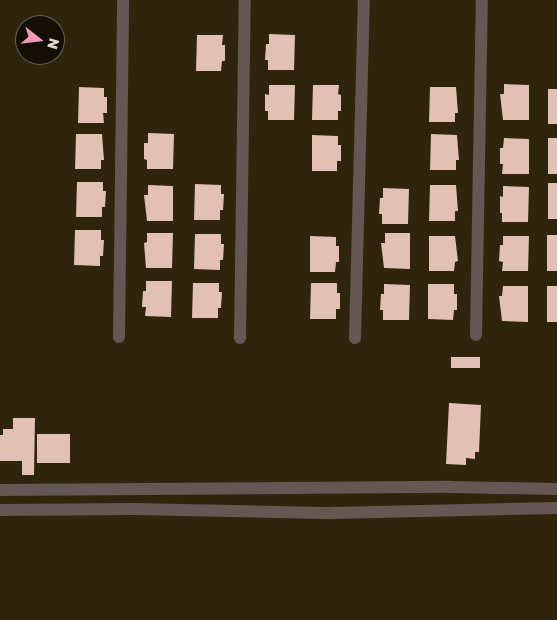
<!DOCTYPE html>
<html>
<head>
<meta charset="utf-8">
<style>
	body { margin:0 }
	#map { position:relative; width:557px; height:620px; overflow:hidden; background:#2f250c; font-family:"Golos Text",sans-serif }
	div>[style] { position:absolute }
	.building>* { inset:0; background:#e2c0b6; transform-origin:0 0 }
	.street>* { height:12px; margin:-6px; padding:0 6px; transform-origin:6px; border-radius:6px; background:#645754 }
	span { translate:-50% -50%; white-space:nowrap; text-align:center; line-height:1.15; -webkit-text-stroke:5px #130f05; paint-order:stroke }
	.north { position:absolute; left:15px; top:15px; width:50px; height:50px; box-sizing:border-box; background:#130f05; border:1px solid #666155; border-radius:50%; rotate:106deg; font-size:14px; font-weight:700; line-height:20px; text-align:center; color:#e3dccd }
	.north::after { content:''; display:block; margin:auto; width:18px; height:22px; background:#f09ab7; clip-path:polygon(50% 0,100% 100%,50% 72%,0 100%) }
</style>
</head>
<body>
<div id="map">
	<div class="building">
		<div style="clip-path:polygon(269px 34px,295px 35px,294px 70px,268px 70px,268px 60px,265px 60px,266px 44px,269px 44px)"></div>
		<div style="clip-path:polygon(197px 35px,223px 35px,222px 45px,225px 45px,225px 61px,222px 61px,221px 71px,196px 71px)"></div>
		<div style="clip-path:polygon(504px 84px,529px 85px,529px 120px,503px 120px,500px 94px,504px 94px)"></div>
		<div style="clip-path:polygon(269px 85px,295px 85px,294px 120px,268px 120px,268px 111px,265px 111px,265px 94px,269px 95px)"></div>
		<div style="clip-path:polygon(313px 85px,339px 85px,338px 94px,341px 95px,341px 111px,338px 111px,338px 120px,312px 120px)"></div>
		<div style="clip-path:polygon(79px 87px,104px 88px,104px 97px,107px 97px,107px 113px,103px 113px,104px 123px,78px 123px)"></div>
		<div style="clip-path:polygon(430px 87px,456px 87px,458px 113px,455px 113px,455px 122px,429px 122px)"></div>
		<div style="left:548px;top:89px;width:9px;height:35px"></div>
		<div style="clip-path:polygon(148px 133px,174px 134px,173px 169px,147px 169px,147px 160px,144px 159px,144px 143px,148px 143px)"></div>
		<div style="clip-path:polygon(76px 134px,102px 134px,104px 160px,101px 160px,101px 169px,75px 169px)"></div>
		<div style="clip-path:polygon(431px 134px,457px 135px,459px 160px,456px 160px,456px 170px,430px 170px)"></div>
		<div style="clip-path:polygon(312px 135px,338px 136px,338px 145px,341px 145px,341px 161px,337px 161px,337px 171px,312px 171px)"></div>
		<div style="clip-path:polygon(504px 138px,529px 139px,529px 174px,502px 174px,503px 164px,500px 164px,500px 148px,503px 148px)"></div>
		<div style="left:548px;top:138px;width:9px;height:36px"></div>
		<div style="clip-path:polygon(77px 182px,103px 182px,103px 191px,106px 191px,105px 207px,102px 207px,102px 217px,76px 217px)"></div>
		<div style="left:548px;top:183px;width:9px;height:36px"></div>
		<div style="clip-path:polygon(195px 184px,221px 185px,221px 194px,224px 194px,223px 210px,220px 210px,220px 220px,194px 220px)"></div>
		<div style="clip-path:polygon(148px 185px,173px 186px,173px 221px,147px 221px,144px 195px,148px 195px)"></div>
		<div style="clip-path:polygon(430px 185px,456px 185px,458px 211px,455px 211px,455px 221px,429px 221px)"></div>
		<div style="clip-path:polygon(503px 186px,529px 187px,528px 222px,502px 222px,502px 213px,500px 213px,500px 196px,503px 197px)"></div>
		<div style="clip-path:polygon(383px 188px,409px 189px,408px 224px,382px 224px,382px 214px,379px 214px,380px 198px,383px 198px)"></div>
		<div style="clip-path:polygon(75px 230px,101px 230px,101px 240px,104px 240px,103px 256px,100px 256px,100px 266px,74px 265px)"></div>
		<div style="clip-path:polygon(147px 233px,173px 233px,172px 268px,146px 268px,144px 243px,147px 242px)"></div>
		<div style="clip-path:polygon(385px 233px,410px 233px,410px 269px,384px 268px,381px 243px,385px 243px)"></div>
		<div style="clip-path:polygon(195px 234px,221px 234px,221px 244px,224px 244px,223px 260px,220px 260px,220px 270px,194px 269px)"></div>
		<div style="left:547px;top:235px;width:10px;height:36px"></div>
		<div style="clip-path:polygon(310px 236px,336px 237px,336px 246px,339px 246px,339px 262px,336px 262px,335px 272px,310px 272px)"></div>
		<div style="clip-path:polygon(429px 236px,455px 236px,458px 261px,455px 262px,454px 271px,429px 271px)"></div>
		<div style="clip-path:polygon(503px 236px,529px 236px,528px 271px,502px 271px,503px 262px,499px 261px,500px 245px,503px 245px)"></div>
		<div style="clip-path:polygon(146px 281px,172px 281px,171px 317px,145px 316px,146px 307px,142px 307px,143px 291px,146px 291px)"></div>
		<div style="clip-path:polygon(193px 283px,219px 283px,219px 292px,222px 292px,221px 308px,218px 308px,218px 318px,192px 318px)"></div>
		<div style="clip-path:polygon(311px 283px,337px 283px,337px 293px,340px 293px,340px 309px,336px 309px,336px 319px,310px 319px)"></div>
		<div style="clip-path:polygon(384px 284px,410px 285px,409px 320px,383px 320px,383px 310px,380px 310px,381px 294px,384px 294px)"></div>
		<div style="clip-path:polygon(428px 284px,454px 284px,454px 294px,457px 294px,457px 310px,454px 310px,453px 320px,428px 319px)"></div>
		<div style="clip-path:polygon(503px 286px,528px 286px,528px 322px,502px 321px,499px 296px,502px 296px)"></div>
		<div style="left:547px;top:286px;width:10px;height:36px"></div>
		<div style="left:451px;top:357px;width:29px;height:11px"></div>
		<div style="clip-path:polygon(449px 403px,481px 405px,479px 452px,475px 452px,475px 459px,466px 458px,466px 465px,446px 464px)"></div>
		<div style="clip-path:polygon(13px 418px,35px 418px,34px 475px,22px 475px,22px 461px,0 461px,0 435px,3px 435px,3px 429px,13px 429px)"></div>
		<div style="left:37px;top:434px;width:33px;height:29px"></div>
	</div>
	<div class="street">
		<div style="left:476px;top:335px;width:335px;rotate:-89deg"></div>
		<div style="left:119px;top:337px;width:337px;rotate:-89.3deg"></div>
		<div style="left:240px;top:338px;width:338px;rotate:-89.2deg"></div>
		<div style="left:355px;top:338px;width:338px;rotate:-88.5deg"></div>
		<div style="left:0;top:490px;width:450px;rotate:-0.4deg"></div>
		<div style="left:450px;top:487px;width:107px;rotate:1.1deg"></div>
		<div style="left:0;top:510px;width:134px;rotate:-0.4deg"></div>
		<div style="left:134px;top:509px;width:199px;rotate:1.2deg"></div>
		<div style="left:333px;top:513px;width:224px;rotate:-1.3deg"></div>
	</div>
	<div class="north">N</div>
</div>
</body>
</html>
